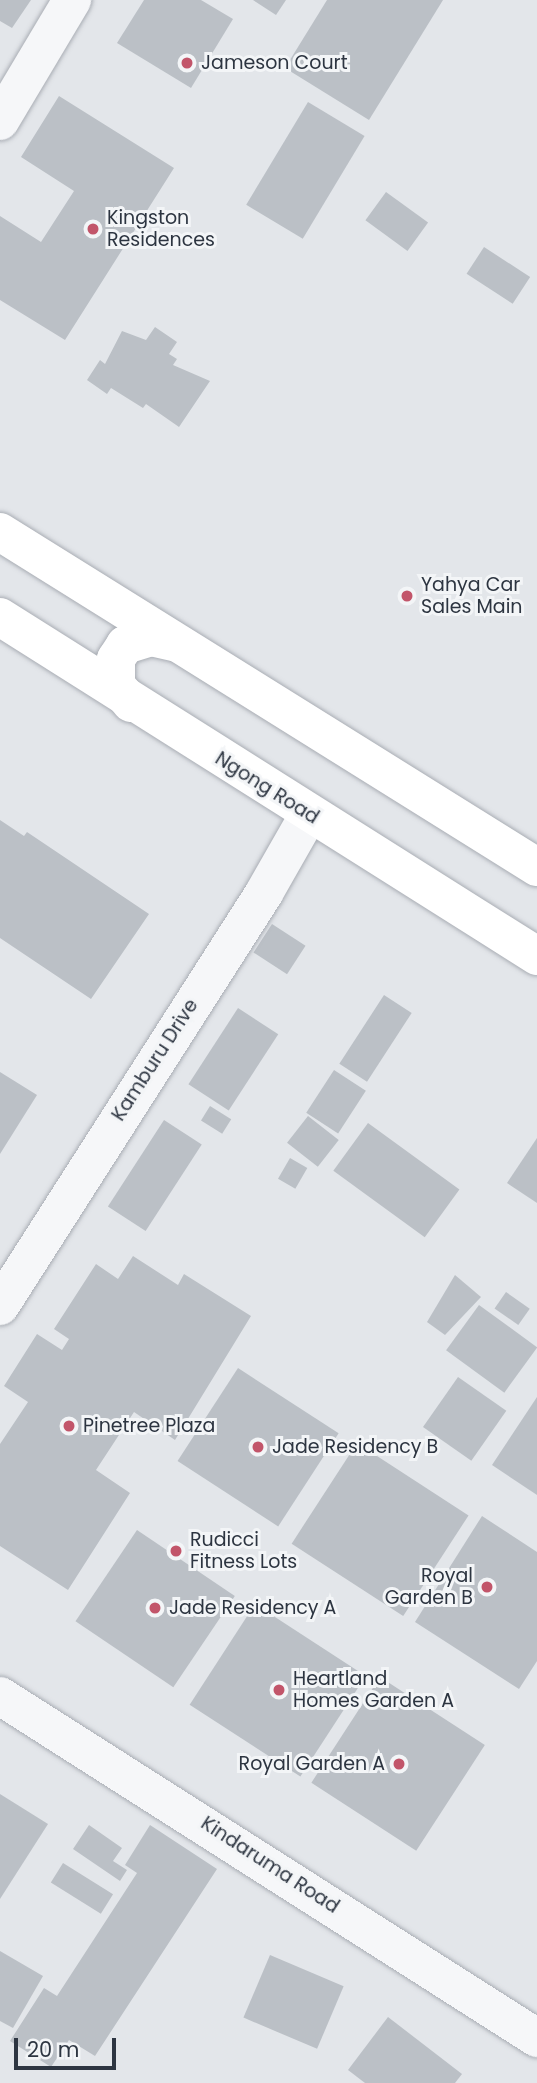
<!DOCTYPE html>
<html>
<head>
<meta charset="utf-8">
<style>
	body { margin:0 }
	#map { position:relative; width:537px; height:2083px; overflow:hidden; background:#e3e6ea; font-family:Poppins,sans-serif }
	div>[style] { position:absolute }
	.building>* { inset:0; background:#bbc0c6; transform-origin:0 0 }
	.roads { filter:drop-shadow(0 0 2px #a9adb4) drop-shadow(0 0 2px #a9adb4) }
	.minor>* { height:38px; margin:-19px; padding:0 19px; transform-origin:19px; border-radius:19px; background:#f6f7f9 }
	.secondary>* { height:38px; margin:-19px; padding:0 19px; transform-origin:19px; border-radius:19px; background:#fff }
	.dots>* { width:19px; height:19px; translate:-50% -50%; box-sizing:border-box; border:4px solid #f3f5f7; border-radius:50% }
	span { translate:-50% -50%; white-space:nowrap; text-align:center; line-height:1.15; -webkit-text-stroke:6px #f3f5f7; paint-order:stroke }
	.poi-label { font-size:19px; color:#2d3541 }
	.left { translate:0 -50%; text-align:left }
	.right { translate:-100% -50%; text-align:right }
	.street-label { font-size:19px; color:#2d3541 }
	.scale { position:absolute; left:14px; top:2038px; width:102px; height:32px; box-sizing:border-box; border:4px solid #2d3541; border-top:0; padding-left:9px; font-size:21px; line-height:24px; white-space:nowrap; color:#2d3541; -webkit-text-stroke:5px #f3f5f7; paint-order:stroke }
</style>
</head>
<body>
<div id="map">
	<div class="building">
		<div style="clip-path:polygon(0 0,31px 0,12px 28px,0 21px)"></div>
		<div style="clip-path:polygon(144px 0,201px 0,233px 19px,191px 88px,117px 43px)"></div>
		<div style="clip-path:polygon(253px 0,286px 0,276px 15px)"></div>
		<div style="clip-path:polygon(327px 0,443px 0,369px 120px,285px 68px)"></div>
		<div style="clip-path:polygon(59px 96px,174px 168px,65px 340px,0 300px,0 216px,41px 242px,74px 191px,21px 157px)"></div>
		<div style="left:308px;top:102px;width:66px;height:120px;rotate:31deg"></div>
		<div style="left:386px;top:192px;width:52px;height:35px;rotate:36deg"></div>
		<div style="left:484px;top:247px;width:55px;height:32px;rotate:33deg"></div>
		<div style="clip-path:polygon(155px 327px,177px 342px,169px 354px,177px 359px,173px 365px,210px 381px,179px 427px,146px 404px,143px 408px,111px 388px,107px 394px,87px 380px,100px 360px,105px 364px,122px 331px,146px 340px)"></div>
		<div style="clip-path:polygon(0 820px,24px 836px,27px 832px,149px 914px,91px 999px,0 938px)"></div>
		<div style="left:272px;top:924px;width:40px;height:34px;rotate:33deg"></div>
		<div style="left:384px;top:995px;width:33px;height:82px;rotate:33deg"></div>
		<div style="left:238px;top:1008px;width:48px;height:91px;rotate:33deg"></div>
		<div style="left:334px;top:1070px;width:38px;height:51px;rotate:33deg"></div>
		<div style="clip-path:polygon(0 1072px,37px 1095px,0 1154px)"></div>
		<div style="left:210px;top:1106px;width:25px;height:17px;rotate:32deg"></div>
		<div style="left:308px;top:1116px;width:39px;height:34px;rotate:38deg"></div>
		<div style="left:164px;top:1120px;width:45px;height:103px;rotate:33deg"></div>
		<div style="left:368px;top:1123px;width:113px;height:59px;rotate:36deg"></div>
		<div style="clip-path:polygon(537px 1138px,537px 1203px,507px 1183px)"></div>
		<div style="left:290px;top:1158px;width:20px;height:24px;rotate:30deg"></div>
		<div style="clip-path:polygon(133px 1256px,178px 1285px,184px 1274px,251px 1316px,175px 1440px,134px 1412px,96px 1470px,130px 1493px,68px 1590px,0 1546px,0 1444px,28px 1402px,4px 1386px,37px 1334px,62px 1350px,69px 1339px,54px 1329px,96px 1264px,118px 1279px)"></div>
		<div style="clip-path:polygon(455px 1275px,481px 1297px,445px 1335px,427px 1322px)"></div>
		<div style="left:506px;top:1292px;width:29px;height:20px;rotate:35deg"></div>
		<div style="left:479px;top:1305px;width:72px;height:56px;rotate:36deg"></div>
		<div style="left:238px;top:1368px;width:120px;height:111px;rotate:33deg"></div>
		<div style="left:458px;top:1377px;width:59px;height:61px;rotate:35deg"></div>
		<div style="clip-path:polygon(537px 1397px,537px 1495px,492px 1465px)"></div>
		<div style="left:357px;top:1443px;width:133px;height:120px;rotate:33deg"></div>
		<div style="clip-path:polygon(482px 1516px,537px 1552px,537px 1661px,519px 1689px,415px 1622px)"></div>
		<div style="left:137px;top:1530px;width:118px;height:110px;rotate:34deg"></div>
		<div style="left:255px;top:1604px;width:132px;height:120px;rotate:33deg"></div>
		<div style="left:380px;top:1677px;width:125px;height:126px;rotate:33deg"></div>
		<div style="clip-path:polygon(0 1794px,48px 1824px,0 1899px)"></div>
		<div style="clip-path:polygon(89px 1825px,122px 1848px,113px 1861px,127px 1870px,120px 1881px,73px 1849px)"></div>
		<div style="clip-path:polygon(150px 1825px,217px 1869px,95px 2056px,69px 2040px,51px 2067px,10px 2041px,44px 1988px,57px 1996px,137px 1873px,125px 1865px)"></div>
		<div style="left:63px;top:1863px;width:59px;height:23px;rotate:32deg"></div>
		<div style="clip-path:polygon(0 1951px,43px 1976px,13px 2028px,0 2021px)"></div>
		<div style="left:270px;top:1955px;width:80px;height:68px;rotate:23deg"></div>
		<div style="clip-path:polygon(388px 2017px,462px 2074px,455px 2083px,365px 2083px,348px 2070px)"></div>
	</div>
	<div class="roads">
		<div class="minor">
			<div style="left:0;top:121px;width:141px;rotate:-59.2deg"></div>
			<div style="left:0;top:1306px;width:490px;rotate:-57.4deg"></div>
			<div style="left:264px;top:893px;width:91px;rotate:-60.3deg"></div>
			<div style="left:0;top:1696px;width:637px;rotate:32.49deg"></div>
		</div>
		<div class="secondary">
			<div style="left:0;top:532px;width:633px;rotate:31.96deg"></div>
			<div style="left:0;top:617px;width:635px;rotate:32.26deg"></div>
			<div style="left:131px;top:703px;width:23px;rotate:-130deg"></div>
			<div style="left:116px;top:685px;width:26px;rotate:-90deg"></div>
			<div style="left:116px;top:659px;width:17px;rotate:-57deg"></div>
			<div style="left:125px;top:645px;width:27px;rotate:-17deg"></div>
			<div style="left:151px;top:637px;width:26px;rotate:13deg"></div>
		</div>
	</div>
	<div class="dots">
		<div style="left:187px;top:63px;background:#c2556a"></div>
		<div style="left:93px;top:229px;background:#c2556a"></div>
		<div style="left:407px;top:596px;background:#c2556a"></div>
		<div style="left:69px;top:1426px;background:#c2556a"></div>
		<div style="left:258px;top:1447px;background:#c2556a"></div>
		<div style="left:176px;top:1551px;background:#c2556a"></div>
		<div style="left:487px;top:1587px;background:#c2556a"></div>
		<div style="left:155px;top:1608px;background:#c2556a"></div>
		<div style="left:279px;top:1690px;background:#c2556a"></div>
		<div style="left:399px;top:1764px;background:#c2556a"></div>
	</div>
	<div class="poi-label">
		<span class="left" style="left:201px;top:63px">Jameson Court</span>
		<span class="left" style="left:107px;top:229px">Kingston<br>Residences</span>
		<span class="left" style="left:421px;top:596px">Yahya Car<br>Sales Main</span>
		<span class="left" style="left:83px;top:1426px">Pinetree Plaza</span>
		<span class="left" style="left:272px;top:1447px">Jade Residency B</span>
		<span class="left" style="left:190px;top:1551px">Rudicci<br>Fitness Lots</span>
		<span class="right" style="left:473px;top:1587px">Royal<br>Garden B</span>
		<span class="left" style="left:169px;top:1608px">Jade Residency A</span>
		<span class="left" style="left:293px;top:1690px">Heartland<br>Homes Garden A</span>
		<span class="right" style="left:385px;top:1764px">Royal Garden A</span>
	</div>
	<div class="street-label">
		<span style="left:267px;top:788px;rotate:32deg">Ngong Road</span>
		<span style="left:155px;top:1060px;rotate:-57deg">Kamburu Drive</span>
		<span style="left:270px;top:1865px;rotate:33deg">Kindaruma Road</span>
	</div>
	<div class="scale">20 m</div>
</div>
</body>
</html>
